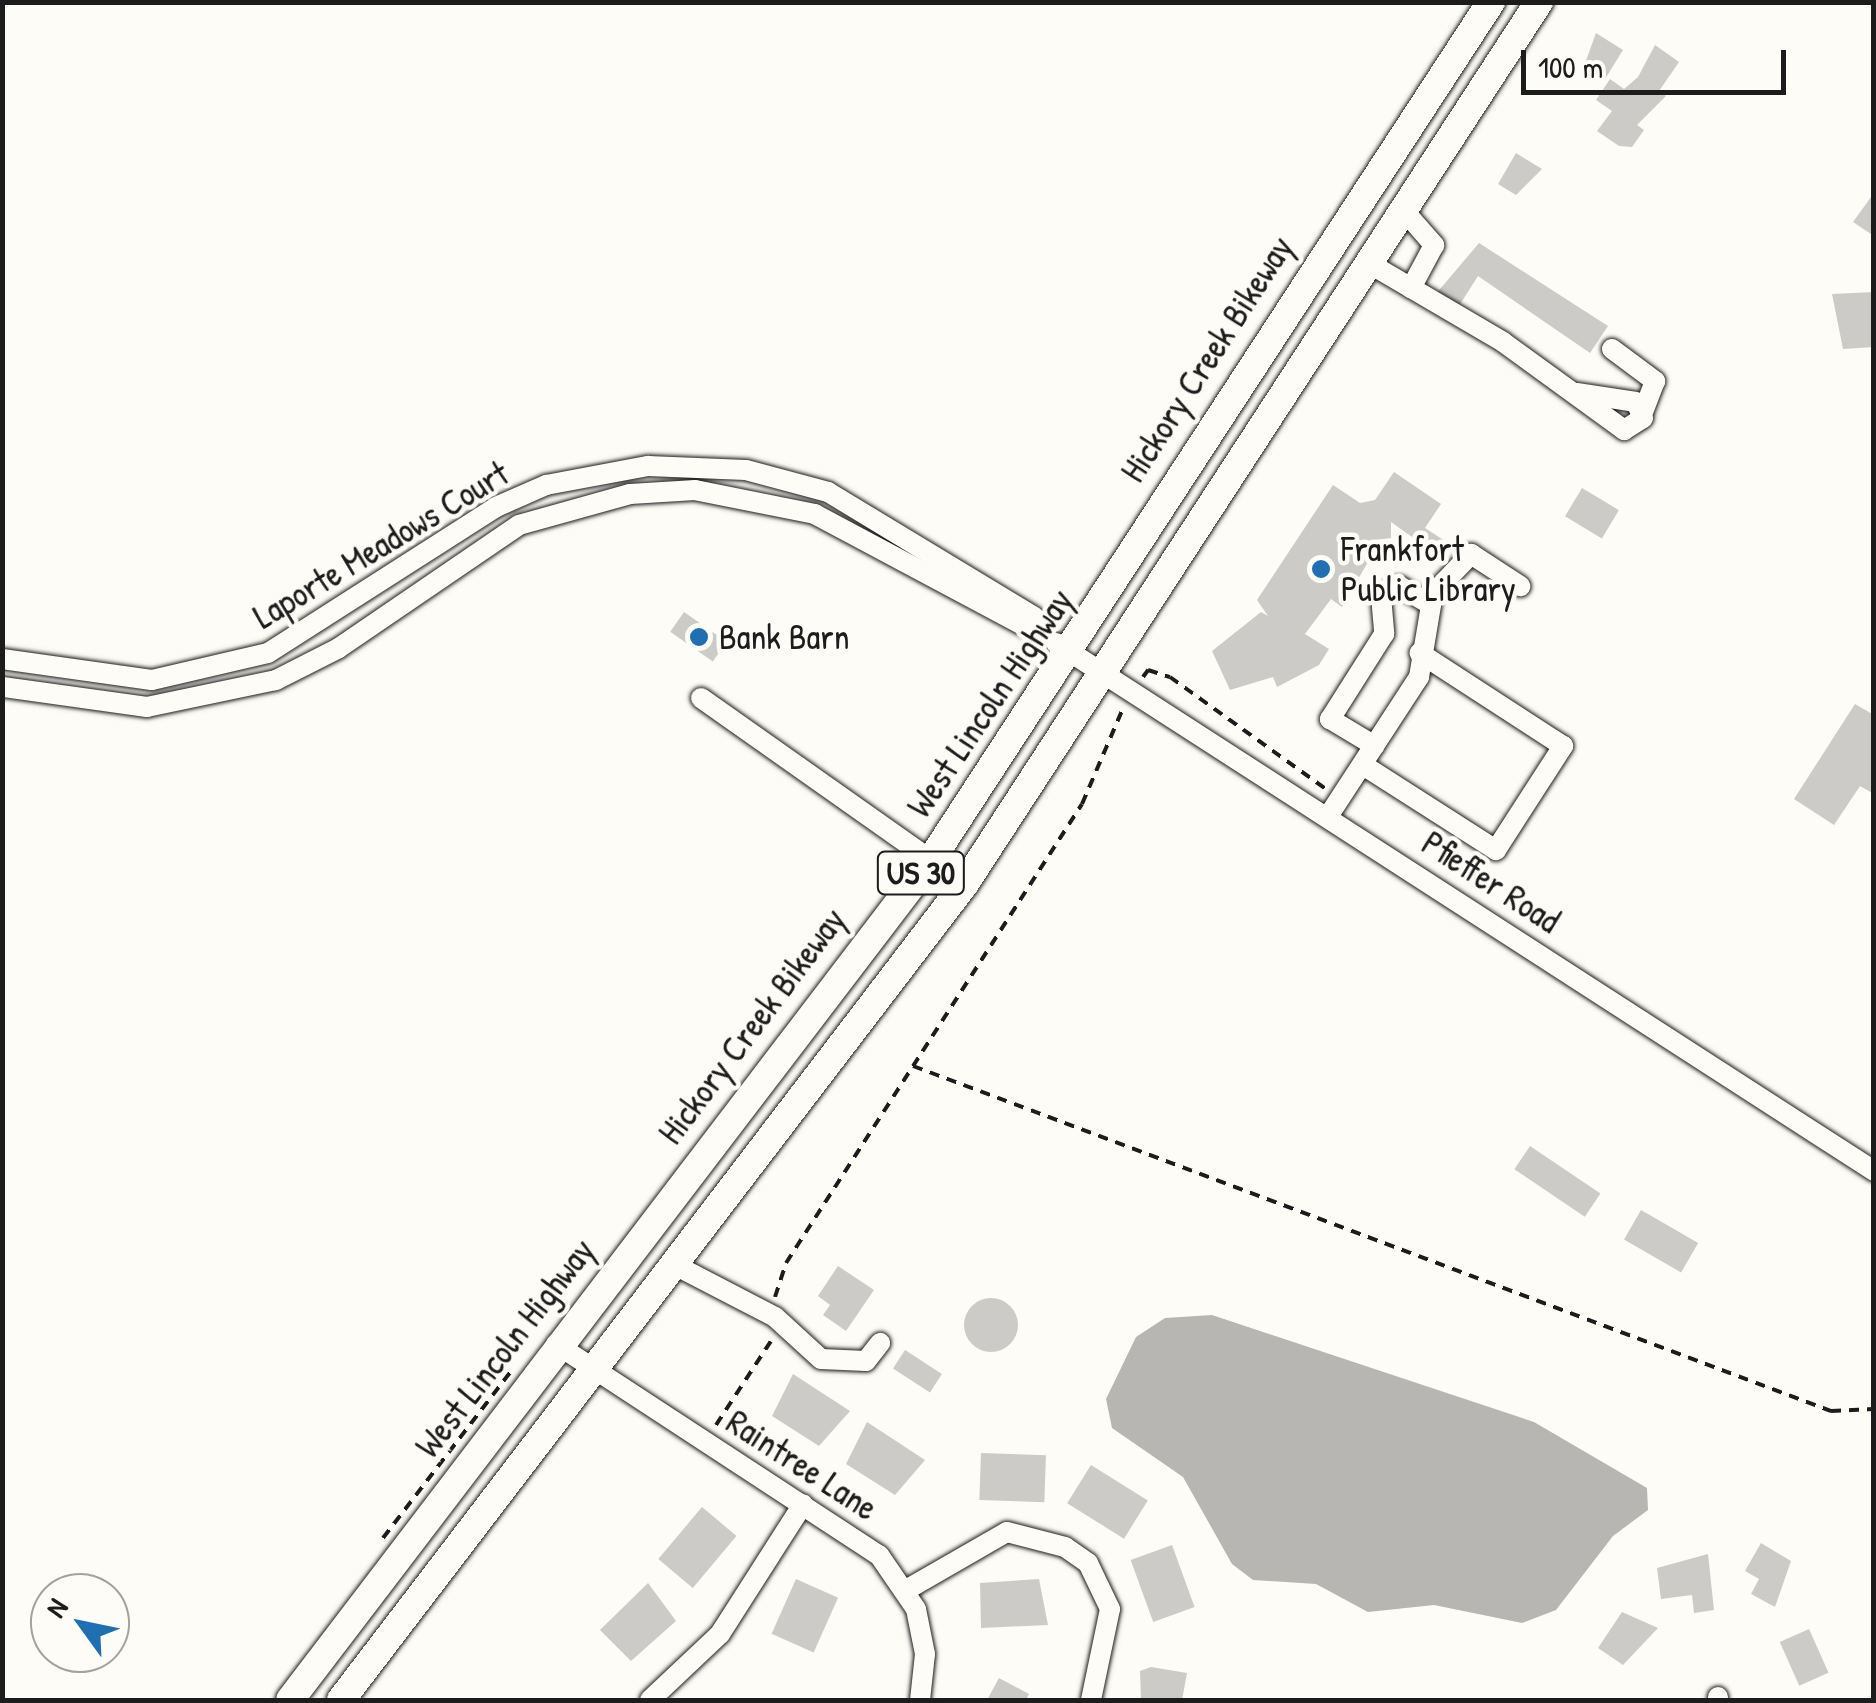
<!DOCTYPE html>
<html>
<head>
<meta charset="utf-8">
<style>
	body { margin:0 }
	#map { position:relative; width:1876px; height:1703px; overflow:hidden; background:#fdfcf7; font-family:"Patrick Hand",sans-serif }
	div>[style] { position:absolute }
	.water>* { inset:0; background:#b7b6b2 }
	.building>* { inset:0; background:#cccbc8; transform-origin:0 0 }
	.round { border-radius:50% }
	.path>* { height:4px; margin-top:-2px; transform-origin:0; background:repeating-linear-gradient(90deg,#1c1c1c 0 10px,transparent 0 18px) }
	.roads { filter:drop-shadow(0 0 2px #1c1c1c) drop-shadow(0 0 2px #1c1c1c) }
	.minor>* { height:20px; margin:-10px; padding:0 10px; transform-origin:10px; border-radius:10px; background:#fdfcf7 }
	.major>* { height:28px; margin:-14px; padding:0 14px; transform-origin:14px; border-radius:14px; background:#fdfcf7 }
	.dots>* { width:28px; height:28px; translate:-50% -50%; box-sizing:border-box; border:5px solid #fdfcf7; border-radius:50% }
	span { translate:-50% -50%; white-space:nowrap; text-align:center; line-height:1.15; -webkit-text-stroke:9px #fdfcf7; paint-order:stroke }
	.shield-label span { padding:2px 8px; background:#fdfcf7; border:2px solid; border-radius:8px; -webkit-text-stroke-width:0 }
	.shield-label { font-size:32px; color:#1c1c1c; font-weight:700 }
	.street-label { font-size:35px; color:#1c1c1c }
	.poi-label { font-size:35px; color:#1c1c1c }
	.left { translate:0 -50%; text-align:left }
	.frame { position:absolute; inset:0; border:5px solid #1c1c1c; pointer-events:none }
	.north { position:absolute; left:30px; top:1573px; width:100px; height:100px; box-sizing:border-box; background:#fdfcf7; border:2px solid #a3a29f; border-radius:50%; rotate:303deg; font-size:28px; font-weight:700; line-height:40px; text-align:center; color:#1c1c1c }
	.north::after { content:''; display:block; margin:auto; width:35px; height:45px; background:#1f6fb2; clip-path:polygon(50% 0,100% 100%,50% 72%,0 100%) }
	.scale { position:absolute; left:1521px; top:50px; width:265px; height:45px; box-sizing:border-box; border:5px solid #1c1c1c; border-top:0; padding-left:12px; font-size:30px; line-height:35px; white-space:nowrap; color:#1c1c1c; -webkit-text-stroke:8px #fdfcf7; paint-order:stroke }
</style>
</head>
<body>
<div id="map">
	<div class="water">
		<div style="clip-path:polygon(1212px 1315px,1534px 1422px,1647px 1488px,1648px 1510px,1613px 1536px,1556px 1610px,1522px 1623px,1434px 1605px,1368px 1612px,1316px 1584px,1253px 1580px,1232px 1564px,1183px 1477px,1112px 1428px,1106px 1399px,1136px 1337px,1165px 1318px)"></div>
	</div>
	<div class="building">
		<div style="clip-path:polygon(1596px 33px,1623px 50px,1605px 79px,1584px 66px)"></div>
		<div style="clip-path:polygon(1655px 45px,1679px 62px,1659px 91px,1666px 96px,1637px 125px,1644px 130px,1632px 147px,1619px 146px,1597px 131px,1612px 111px,1596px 100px,1610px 79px,1624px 89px,1638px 77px)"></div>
		<div style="clip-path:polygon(1516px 153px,1542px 169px,1516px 195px,1498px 184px)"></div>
		<div style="clip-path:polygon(1874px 193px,1874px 236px,1853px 222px)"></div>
		<div style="clip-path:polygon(1479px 243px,1608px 326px,1590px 353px,1478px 276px,1457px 309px,1435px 295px)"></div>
		<div style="clip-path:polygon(1874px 292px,1874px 347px,1843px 349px,1832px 294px)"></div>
		<div style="clip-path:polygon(1394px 472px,1441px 504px,1425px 528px,1445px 541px,1436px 554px,1391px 522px,1391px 538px,1368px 541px,1372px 555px,1342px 607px,1331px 599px,1305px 634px,1329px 649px,1319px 665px,1277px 687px,1273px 677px,1230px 690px,1212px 651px,1261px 612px,1268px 616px,1257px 600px,1333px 485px,1360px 503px,1375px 500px)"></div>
		<div style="left:1582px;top:488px;width:43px;height:33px;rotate:31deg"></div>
		<div style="left:684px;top:612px;width:52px;height:24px;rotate:35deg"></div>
		<div style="clip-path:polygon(1855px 704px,1874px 715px,1874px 794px,1860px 786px,1834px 825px,1794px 799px)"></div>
		<div style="left:1530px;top:1146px;width:85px;height:28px;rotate:34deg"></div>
		<div style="left:1641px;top:1210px;width:66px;height:34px;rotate:30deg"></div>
		<div style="clip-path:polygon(838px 1266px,874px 1290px,846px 1331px,823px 1315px,830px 1305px,818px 1296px)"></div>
		<div class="round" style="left:964px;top:1298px;width:54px;height:54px"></div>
		<div style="left:905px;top:1350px;width:44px;height:22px;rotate:33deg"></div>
		<div style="clip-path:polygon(793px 1374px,850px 1411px,819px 1446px,772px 1416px)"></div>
		<div style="clip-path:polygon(867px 1422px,925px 1460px,895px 1495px,846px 1464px)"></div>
		<div style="left:981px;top:1453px;width:65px;height:47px;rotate:2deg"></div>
		<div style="left:1091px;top:1465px;width:67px;height:45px;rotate:32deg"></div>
		<div style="left:702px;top:1507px;width:45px;height:68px;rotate:40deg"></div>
		<div style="clip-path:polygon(1761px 1543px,1791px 1561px,1775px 1607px,1751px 1594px,1759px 1579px,1745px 1571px)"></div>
		<div style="left:1172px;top:1545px;width:66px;height:44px;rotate:70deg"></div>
		<div style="clip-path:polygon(1708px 1554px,1714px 1610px,1694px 1613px,1692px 1595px,1661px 1599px,1657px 1568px)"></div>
		<div style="left:796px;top:1579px;width:46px;height:60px;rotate:24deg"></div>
		<div style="clip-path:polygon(1039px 1579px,1048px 1625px,981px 1628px,980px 1583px)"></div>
		<div style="clip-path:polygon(648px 1583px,676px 1621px,631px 1661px,600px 1630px)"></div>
		<div style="clip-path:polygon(1622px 1612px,1658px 1628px,1623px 1665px,1598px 1648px)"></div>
		<div style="left:1809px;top:1629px;width:48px;height:32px;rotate:66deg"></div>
		<div style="clip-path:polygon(1151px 1667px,1187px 1673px,1182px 1700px,1141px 1700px,1140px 1671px)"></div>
		<div style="clip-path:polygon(999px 1678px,1029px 1694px,1026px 1700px,987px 1700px)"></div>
	</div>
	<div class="path">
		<div style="left:1143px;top:677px;width:9px;rotate:-54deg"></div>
		<div style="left:1148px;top:670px;width:23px;rotate:18deg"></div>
		<div style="left:1170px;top:677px;width:193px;rotate:35.7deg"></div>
		<div style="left:913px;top:1066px;width:981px;rotate:20.6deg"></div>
		<div style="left:1831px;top:1411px;width:43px;rotate:-2.7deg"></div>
		<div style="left:775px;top:1297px;width:36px;rotate:-72deg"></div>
		<div style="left:786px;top:1263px;width:546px;rotate:-57.18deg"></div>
		<div style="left:1082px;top:804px;width:107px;rotate:-66.8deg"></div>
		<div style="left:716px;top:1425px;width:100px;rotate:-56.8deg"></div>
		<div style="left:383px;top:1538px;width:215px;rotate:-52.5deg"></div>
	</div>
	<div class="roads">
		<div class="minor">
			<div style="left:1406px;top:213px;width:43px;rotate:48.8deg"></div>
			<div style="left:1434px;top:245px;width:49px;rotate:118.1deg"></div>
			<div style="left:1372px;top:265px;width:152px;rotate:30.4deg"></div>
			<div style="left:1503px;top:342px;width:150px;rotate:36deg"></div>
			<div style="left:1624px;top:430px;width:22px;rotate:-32deg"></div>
			<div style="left:1643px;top:418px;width:17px;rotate:-114deg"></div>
			<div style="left:1636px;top:402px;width:60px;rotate:-171.3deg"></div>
			<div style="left:1612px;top:349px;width:54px;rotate:36.7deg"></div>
			<div style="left:1655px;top:381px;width:34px;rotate:111deg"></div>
			<div style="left:1427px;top:600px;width:64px;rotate:-46.3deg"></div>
			<div style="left:1471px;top:554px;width:59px;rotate:33.1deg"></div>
			<div style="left:1056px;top:643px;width:974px;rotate:32.84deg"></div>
			<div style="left:2px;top:659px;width:151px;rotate:8deg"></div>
			<div style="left:152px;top:680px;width:119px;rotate:-13.1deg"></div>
			<div style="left:268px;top:653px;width:271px;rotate:-32.6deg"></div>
			<div style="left:496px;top:507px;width:55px;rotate:-23.7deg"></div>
			<div style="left:546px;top:485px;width:104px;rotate:-10.6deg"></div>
			<div style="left:648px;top:466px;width:98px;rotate:2.3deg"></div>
			<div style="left:746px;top:470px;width:85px;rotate:15deg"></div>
			<div style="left:828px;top:492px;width:241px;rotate:31.2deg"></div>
			<div style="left:1034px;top:617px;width:23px;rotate:61deg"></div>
			<div style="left:1045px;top:637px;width:261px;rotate:-151.9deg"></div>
			<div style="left:815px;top:514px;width:122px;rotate:-168.7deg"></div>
			<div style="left:695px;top:490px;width:65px;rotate:176.5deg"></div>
			<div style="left:630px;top:494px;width:115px;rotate:164.4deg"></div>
			<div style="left:519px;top:525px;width:218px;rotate:145.7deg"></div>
			<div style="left:339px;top:648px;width:71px;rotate:153.1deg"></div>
			<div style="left:276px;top:680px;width:132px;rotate:168.2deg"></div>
			<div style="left:147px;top:707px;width:146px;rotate:-172.1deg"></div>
			<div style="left:701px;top:698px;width:281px;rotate:35.2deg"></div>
			<div style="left:1363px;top:765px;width:158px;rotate:32.6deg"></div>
			<div style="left:1496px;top:850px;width:124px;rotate:-57.2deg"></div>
			<div style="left:1563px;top:746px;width:171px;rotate:-147deg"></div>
			<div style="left:1329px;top:815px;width:165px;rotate:-56.9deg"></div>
			<div style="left:1419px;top:677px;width:73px;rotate:-80.5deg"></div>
			<div style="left:1431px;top:605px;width:37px;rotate:-149deg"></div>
			<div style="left:1399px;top:586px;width:21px;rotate:151deg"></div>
			<div style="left:1381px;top:596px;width:38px;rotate:85deg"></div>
			<div style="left:1384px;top:634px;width:101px;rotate:122.4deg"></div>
			<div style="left:1330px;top:719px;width:52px;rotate:31deg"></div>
			<div style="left:671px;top:1263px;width:117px;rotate:27.4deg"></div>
			<div style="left:775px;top:1317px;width:62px;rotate:42.4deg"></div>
			<div style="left:821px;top:1359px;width:45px;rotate:2.5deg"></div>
			<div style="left:866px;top:1361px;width:23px;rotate:-52deg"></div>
			<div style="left:556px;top:1344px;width:386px;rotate:33.2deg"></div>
			<div style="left:879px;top:1555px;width:65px;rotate:55.6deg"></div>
			<div style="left:916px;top:1609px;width:46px;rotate:78.7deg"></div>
			<div style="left:925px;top:1654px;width:46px;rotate:96.2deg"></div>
			<div style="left:906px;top:1590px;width:116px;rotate:-29.9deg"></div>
			<div style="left:1007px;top:1532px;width:60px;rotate:14.5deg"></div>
			<div style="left:1065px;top:1547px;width:28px;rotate:35deg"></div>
			<div style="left:1088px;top:1563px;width:51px;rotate:64.4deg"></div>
			<div style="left:1110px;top:1609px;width:93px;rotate:101.8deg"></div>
			<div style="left:650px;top:1700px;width:96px;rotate:-43.3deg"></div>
			<div style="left:720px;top:1634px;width:154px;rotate:-57.4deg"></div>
			<div style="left:1718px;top:1700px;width:3px;rotate:-90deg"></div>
		</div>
		<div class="major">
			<div style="left:290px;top:1700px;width:1057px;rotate:-52.65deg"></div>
			<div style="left:931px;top:860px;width:1025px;rotate:-56.87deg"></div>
			<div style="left:341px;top:1700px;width:1026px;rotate:-52.61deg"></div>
			<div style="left:964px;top:885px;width:1054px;rotate:-56.93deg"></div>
		</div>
	</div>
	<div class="dots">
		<div style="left:1321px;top:569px;background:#1f6fb2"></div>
		<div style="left:699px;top:637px;background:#1f6fb2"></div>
	</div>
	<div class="shield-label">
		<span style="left:921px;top:873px">US 30</span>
	</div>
	<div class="street-label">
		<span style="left:1207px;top:359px;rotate:-57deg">Hickory Creek Bikeway</span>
		<span style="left:381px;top:545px;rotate:-31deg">Laporte Meadows Court</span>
		<span style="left:990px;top:703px;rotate:-56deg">West Lincoln Highway</span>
		<span style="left:1491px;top:882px;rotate:33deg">Pfieffer Road</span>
		<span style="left:752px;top:1026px;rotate:-53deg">Hickory Creek Bikeway</span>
		<span style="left:505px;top:1348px;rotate:-52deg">West Lincoln Highway</span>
		<span style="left:802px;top:1465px;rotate:33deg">Raintree Lane</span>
	</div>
	<div class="poi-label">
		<span class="left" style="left:1341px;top:569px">Frankfort<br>Public Library</span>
		<span class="left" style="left:719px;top:637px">Bank Barn</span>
	</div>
	<div class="frame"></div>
	<div class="north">N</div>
	<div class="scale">100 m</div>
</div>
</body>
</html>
